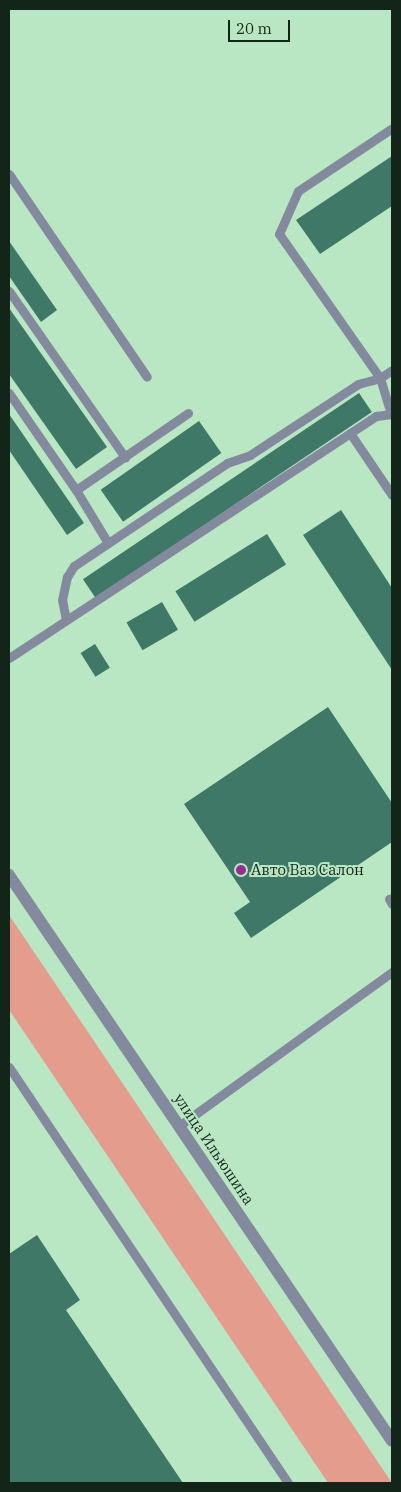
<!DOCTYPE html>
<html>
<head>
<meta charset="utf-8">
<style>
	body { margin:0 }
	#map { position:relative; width:401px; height:1492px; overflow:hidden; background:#b9e7c4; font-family:"IBM Plex Serif",serif }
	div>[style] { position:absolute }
	.green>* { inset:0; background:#e49c8d; transform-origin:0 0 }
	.building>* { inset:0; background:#3f7867; transform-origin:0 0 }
	.lane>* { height:9px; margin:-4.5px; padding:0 4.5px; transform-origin:4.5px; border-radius:4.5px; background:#848a9d }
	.street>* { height:12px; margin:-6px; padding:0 6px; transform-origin:6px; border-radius:6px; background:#848a9d }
	.dots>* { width:14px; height:14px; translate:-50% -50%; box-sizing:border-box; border:2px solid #b9e7c4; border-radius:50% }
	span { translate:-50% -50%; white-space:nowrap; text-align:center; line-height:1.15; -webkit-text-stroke:4px #b9e7c4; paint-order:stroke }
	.poi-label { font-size:15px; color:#132418 }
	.left { translate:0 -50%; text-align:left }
	.street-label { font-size:15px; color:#132418 }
	.frame { position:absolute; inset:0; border:10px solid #132418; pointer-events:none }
	.scale { position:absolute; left:228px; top:20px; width:62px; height:22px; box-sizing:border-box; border:2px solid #132418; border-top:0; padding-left:6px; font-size:15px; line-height:18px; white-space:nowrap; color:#132418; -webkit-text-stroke:4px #b9e7c4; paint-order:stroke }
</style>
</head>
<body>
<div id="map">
	<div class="green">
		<div style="left:9px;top:915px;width:685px;height:53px;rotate:56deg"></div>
	</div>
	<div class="building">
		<div style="clip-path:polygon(392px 156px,392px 206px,320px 254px,296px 220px)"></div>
		<div style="clip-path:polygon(9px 241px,57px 310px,41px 322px,9px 276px)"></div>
		<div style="clip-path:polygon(9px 308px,107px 447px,76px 469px,9px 374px)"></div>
		<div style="left:359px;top:393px;width:23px;height:333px;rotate:56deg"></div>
		<div style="clip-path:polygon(9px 414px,84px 523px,67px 535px,9px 450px)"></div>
		<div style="left:199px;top:421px;width:39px;height:120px;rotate:55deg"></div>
		<div style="clip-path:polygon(341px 510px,392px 588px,392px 670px,303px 535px)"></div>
		<div style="left:267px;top:534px;width:36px;height:108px;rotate:58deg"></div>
		<div style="left:162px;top:602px;width:32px;height:41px;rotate:60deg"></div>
		<div style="left:95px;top:644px;width:28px;height:17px;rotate:58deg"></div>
		<div style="clip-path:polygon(328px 707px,392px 803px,392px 842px,251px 938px,234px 913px,250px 902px,184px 804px)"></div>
		<div style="clip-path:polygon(37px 1235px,80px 1300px,66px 1310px,183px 1483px,9px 1483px,9px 1254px)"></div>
	</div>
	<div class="lane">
		<div style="left:9px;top:174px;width:245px;rotate:55.8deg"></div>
		<div style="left:9px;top:291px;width:203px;rotate:55.1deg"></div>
		<div style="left:9px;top:393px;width:118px;rotate:55.4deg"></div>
		<div style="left:76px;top:490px;width:136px;rotate:-34.5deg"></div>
		<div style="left:391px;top:414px;width:38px;rotate:-107deg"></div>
		<div style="left:380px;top:378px;width:176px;rotate:-125deg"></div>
		<div style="left:279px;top:234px;width:47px;rotate:-66.2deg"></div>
		<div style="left:298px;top:191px;width:113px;rotate:-33.8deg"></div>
		<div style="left:350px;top:433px;width:75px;rotate:55.9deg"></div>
		<div style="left:76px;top:490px;width:62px;rotate:58.9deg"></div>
		<div style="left:66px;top:620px;width:20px;rotate:-101deg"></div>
		<div style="left:62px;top:600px;width:24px;rotate:-78deg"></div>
		<div style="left:67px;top:577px;width:13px;rotate:-58deg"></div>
		<div style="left:74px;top:566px;width:184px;rotate:-33.9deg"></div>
		<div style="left:227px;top:463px;width:24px;rotate:-19deg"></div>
		<div style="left:250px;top:455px;width:129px;rotate:-33.3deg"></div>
		<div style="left:358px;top:384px;width:23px;rotate:-15deg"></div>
		<div style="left:380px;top:378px;width:14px;rotate:-34deg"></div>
		<div style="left:9px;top:658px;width:440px;rotate:-33.4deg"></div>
		<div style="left:376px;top:416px;width:16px;rotate:-7deg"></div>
		<div style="left:392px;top:898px;width:3px;rotate:162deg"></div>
		<div style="left:389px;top:899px;width:6px;rotate:59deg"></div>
		<div style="left:9px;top:1067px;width:501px;rotate:56.15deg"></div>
		<div style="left:179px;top:1126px;width:263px;rotate:-35.9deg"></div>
	</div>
	<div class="street">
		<div style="left:9px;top:875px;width:683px;rotate:55.91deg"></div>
	</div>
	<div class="dots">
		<div style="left:241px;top:870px;background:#982c8d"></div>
	</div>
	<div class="poi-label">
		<span class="left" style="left:251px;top:870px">Авто Ваз Салон</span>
	</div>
	<div class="street-label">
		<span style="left:214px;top:1149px;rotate:56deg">улица Ильюшина</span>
	</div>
	<div class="frame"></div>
	<div class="scale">20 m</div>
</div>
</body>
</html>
